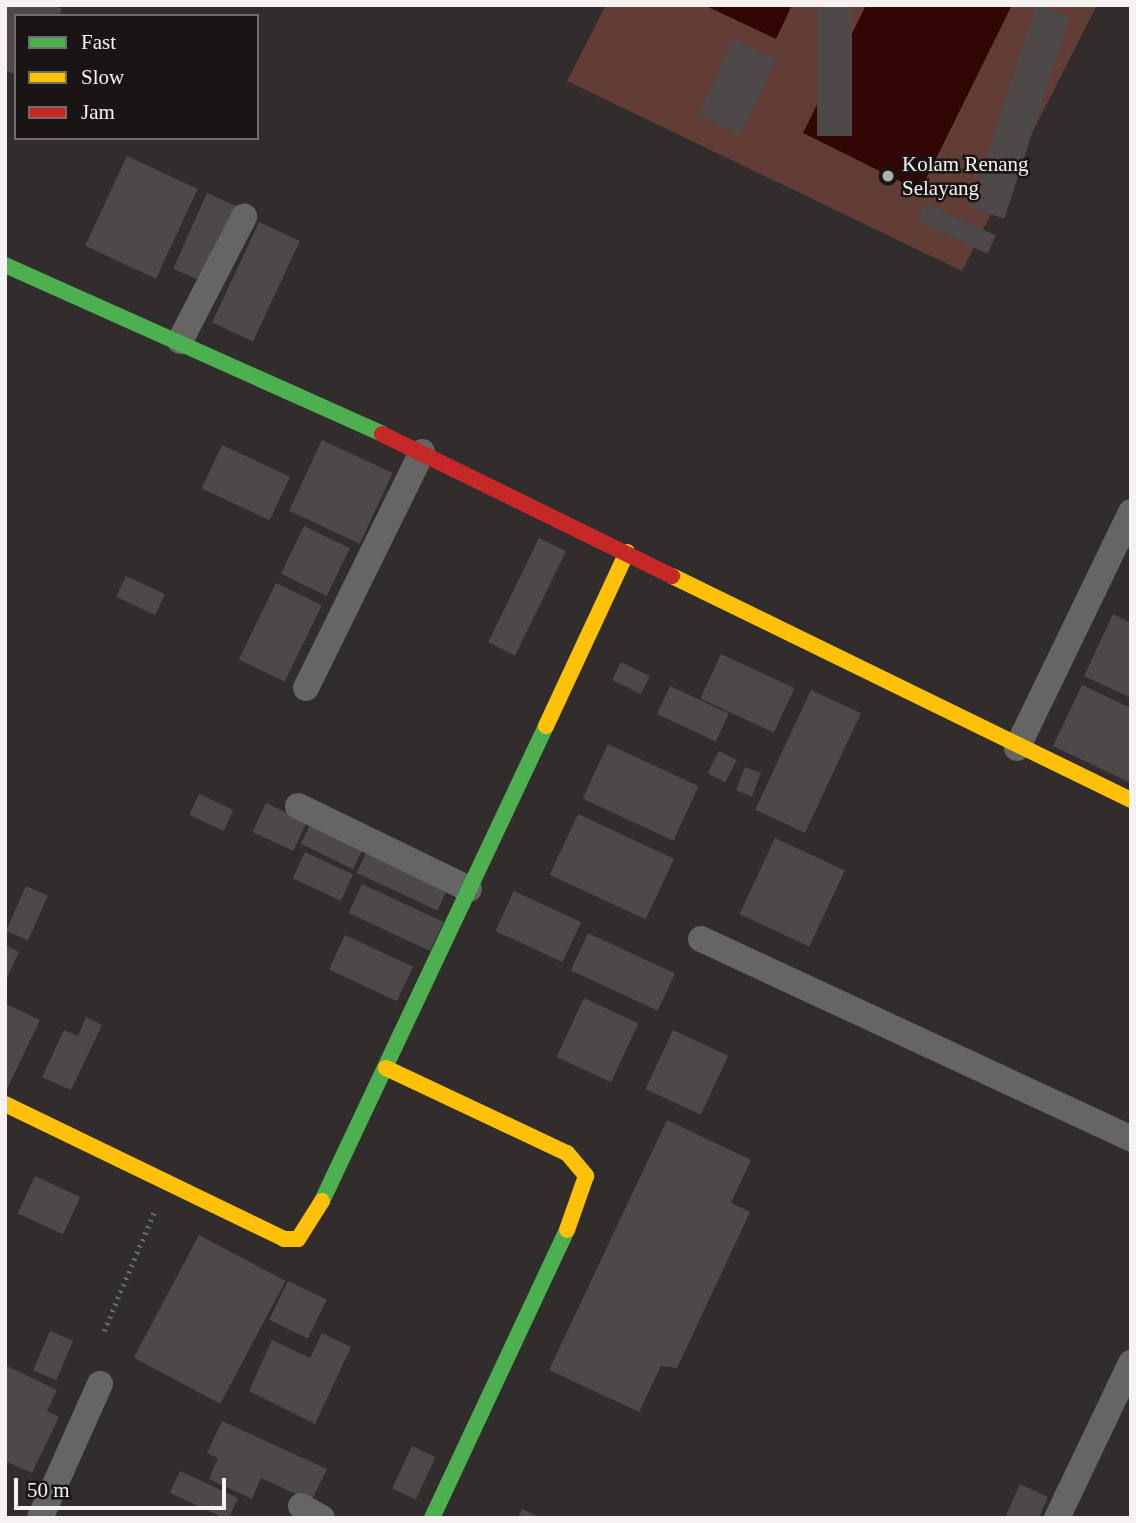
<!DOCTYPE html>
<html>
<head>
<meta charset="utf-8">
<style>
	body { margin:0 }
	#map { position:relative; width:1136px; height:1523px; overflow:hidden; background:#302d2c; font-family:Georgia,serif }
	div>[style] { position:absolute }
	.green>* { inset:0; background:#623d36 }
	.water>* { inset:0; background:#310604 }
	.building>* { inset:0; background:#4c4948; transform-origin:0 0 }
	.path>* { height:4.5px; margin-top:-2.25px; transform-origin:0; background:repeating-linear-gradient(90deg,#6c6b6b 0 2px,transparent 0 7px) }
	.street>* { height:26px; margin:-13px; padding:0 13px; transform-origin:13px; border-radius:13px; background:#676464 }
	.fast>* { height:16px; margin:-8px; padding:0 8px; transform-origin:8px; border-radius:8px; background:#4caf50 }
	.slow>* { height:16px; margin:-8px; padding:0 8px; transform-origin:8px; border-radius:8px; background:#ffc107 }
	.jam>* { height:16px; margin:-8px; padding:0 8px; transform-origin:8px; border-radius:8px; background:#c62828 }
	.dots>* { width:19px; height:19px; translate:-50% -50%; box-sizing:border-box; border:4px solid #181514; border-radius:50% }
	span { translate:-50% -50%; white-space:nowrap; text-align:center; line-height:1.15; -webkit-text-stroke:5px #181514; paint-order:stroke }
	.poi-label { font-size:21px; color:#f6f2f1 }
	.left { translate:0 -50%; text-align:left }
	.frame { position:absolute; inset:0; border:7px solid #f6f2f1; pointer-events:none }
	.legend { position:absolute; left:14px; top:14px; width:245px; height:126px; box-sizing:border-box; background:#181514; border:2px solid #716d6c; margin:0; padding:9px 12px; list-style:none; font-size:21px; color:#f6f2f1 }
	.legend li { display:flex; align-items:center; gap:14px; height:35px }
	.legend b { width:35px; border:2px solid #716d6c }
	.scale { position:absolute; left:14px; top:1478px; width:212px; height:32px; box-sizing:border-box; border:4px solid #f6f2f1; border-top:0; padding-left:9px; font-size:21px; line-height:24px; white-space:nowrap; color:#f6f2f1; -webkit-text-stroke:5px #181514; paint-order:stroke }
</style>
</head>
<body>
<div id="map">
	<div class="green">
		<div style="clip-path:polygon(606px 5px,1097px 5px,962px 271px,567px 81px)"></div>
	</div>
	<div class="water">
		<div style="clip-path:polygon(704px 5px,792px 5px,776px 39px)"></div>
		<div style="clip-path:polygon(866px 5px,1012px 5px,920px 191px,803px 133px)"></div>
	</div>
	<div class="building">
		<div style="clip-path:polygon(54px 5px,62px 9px,59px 16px,16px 16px,16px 75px,5px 70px,6px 5px)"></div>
		<div style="left:817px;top:5px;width:35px;height:131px"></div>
		<div style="left:1036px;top:5px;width:36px;height:213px;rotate:18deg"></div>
		<div style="left:733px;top:40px;width:47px;height:83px;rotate:25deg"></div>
		<div style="left:127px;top:156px;width:78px;height:99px;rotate:25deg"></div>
		<div style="left:207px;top:193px;width:36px;height:83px;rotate:24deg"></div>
		<div style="left:926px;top:203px;width:77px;height:20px;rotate:25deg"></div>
		<div style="left:259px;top:222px;width:45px;height:111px;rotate:25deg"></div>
		<div style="left:322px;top:440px;width:78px;height:78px;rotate:25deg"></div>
		<div style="left:222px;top:445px;width:75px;height:48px;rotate:25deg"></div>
		<div style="left:304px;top:526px;width:51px;height:53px;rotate:26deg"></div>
		<div style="left:539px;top:538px;width:30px;height:116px;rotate:26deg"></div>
		<div style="left:126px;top:576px;width:43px;height:23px;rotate:25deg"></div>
		<div style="left:276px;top:583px;width:51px;height:85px;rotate:26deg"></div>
		<div style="clip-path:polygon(1113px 614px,1131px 623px,1131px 698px,1084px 676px)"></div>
		<div style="left:721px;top:654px;width:81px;height:49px;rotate:25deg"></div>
		<div style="left:621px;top:662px;width:32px;height:20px;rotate:26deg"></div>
		<div style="clip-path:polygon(1082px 685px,1131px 708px,1131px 783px,1053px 746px)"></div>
		<div style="left:670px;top:686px;width:65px;height:31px;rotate:25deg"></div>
		<div style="left:811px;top:690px;width:55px;height:132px;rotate:25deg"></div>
		<div style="left:608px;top:744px;width:100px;height:60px;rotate:25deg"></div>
		<div style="left:719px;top:751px;width:20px;height:25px;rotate:27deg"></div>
		<div style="left:745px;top:767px;width:17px;height:25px;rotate:21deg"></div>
		<div style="left:199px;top:794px;width:38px;height:23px;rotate:25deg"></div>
		<div style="left:266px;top:803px;width:45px;height:32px;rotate:25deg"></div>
		<div style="left:578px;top:814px;width:106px;height:67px;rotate:25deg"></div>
		<div style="left:310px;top:825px;width:58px;height:21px;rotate:26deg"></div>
		<div style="left:775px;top:838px;width:77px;height:84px;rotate:25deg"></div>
		<div style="left:305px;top:852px;width:53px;height:29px;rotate:25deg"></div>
		<div style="left:366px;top:853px;width:89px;height:22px;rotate:25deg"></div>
		<div style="left:362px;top:884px;width:90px;height:32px;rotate:25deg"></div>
		<div style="left:26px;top:886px;width:24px;height:49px;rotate:24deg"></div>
		<div style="left:514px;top:891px;width:74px;height:44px;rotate:25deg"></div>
		<div style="left:588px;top:933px;width:96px;height:41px;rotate:25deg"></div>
		<div style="left:345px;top:935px;width:75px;height:38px;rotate:25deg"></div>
		<div style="clip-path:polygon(5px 945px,19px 952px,5px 982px)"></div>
		<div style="left:584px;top:998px;width:60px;height:65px;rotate:25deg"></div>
		<div style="clip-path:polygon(6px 1004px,40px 1020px,5px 1093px,5px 1006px)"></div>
		<div style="clip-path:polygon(86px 1017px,102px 1025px,71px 1090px,42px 1077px,64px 1030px,78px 1036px)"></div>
		<div style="left:673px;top:1030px;width:61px;height:65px;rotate:25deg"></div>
		<div style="clip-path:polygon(667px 1120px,751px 1160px,731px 1203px,750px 1212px,677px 1368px,661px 1366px,639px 1412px,549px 1370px)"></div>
		<div style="left:35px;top:1176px;width:50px;height:41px;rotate:25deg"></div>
		<div style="left:199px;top:1235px;width:98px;height:139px;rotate:28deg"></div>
		<div style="left:288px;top:1281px;width:43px;height:43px;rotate:26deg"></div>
		<div style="left:50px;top:1331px;width:25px;height:43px;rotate:23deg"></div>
		<div style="clip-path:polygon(322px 1333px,351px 1347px,315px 1424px,249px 1391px,272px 1340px,310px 1358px)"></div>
		<div style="clip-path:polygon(7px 1366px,57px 1390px,47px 1411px,59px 1417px,32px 1473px,5px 1461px)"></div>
		<div style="clip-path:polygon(222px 1421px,327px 1469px,311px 1501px,261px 1478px,252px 1499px,209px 1479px,218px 1458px,207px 1453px)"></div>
		<div style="left:412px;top:1446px;width:26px;height:47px;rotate:25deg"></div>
		<div style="left:180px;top:1471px;width:64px;height:24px;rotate:25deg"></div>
		<div style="clip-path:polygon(1020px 1484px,1048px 1497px,1039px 1518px,1005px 1518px)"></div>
		<div style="clip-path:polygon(522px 1509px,541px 1518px,518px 1518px)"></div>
	</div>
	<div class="path">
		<div style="left:104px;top:1331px;width:129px;rotate:-67.2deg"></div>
	</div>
	<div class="street">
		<div style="left:180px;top:341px;width:140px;rotate:-62.7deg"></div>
		<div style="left:306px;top:688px;width:263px;rotate:-63.8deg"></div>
		<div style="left:1017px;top:748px;width:262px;rotate:-64.2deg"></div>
		<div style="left:298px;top:806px;width:190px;rotate:25.9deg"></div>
		<div style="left:701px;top:939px;width:474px;rotate:24.9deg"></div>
		<div style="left:301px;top:1506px;width:24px;rotate:30deg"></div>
		<div style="left:40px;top:1518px;width:147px;rotate:-65.9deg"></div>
		<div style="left:1057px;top:1518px;width:172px;rotate:-64.5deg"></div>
	</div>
	<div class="fast">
		<div style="left:5px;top:265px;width:413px;rotate:24.1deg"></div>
		<div style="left:322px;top:1201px;width:525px;rotate:-64.75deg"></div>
		<div style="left:432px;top:1518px;width:318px;rotate:-64.9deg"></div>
	</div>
	<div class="slow">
		<div style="left:672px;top:576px;width:511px;rotate:26.01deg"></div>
		<div style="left:546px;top:726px;width:192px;rotate:-65deg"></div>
		<div style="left:386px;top:1068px;width:200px;rotate:25.2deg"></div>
		<div style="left:567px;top:1153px;width:30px;rotate:50deg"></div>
		<div style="left:586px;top:1176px;width:57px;rotate:109.4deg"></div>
		<div style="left:5px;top:1104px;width:310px;rotate:25.8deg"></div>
		<div style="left:284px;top:1239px;width:14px"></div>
		<div style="left:298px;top:1239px;width:45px;rotate:-57.7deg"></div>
	</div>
	<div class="jam">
		<div style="left:382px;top:434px;width:323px;rotate:26.1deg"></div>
	</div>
	<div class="dots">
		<div style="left:888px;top:176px;background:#b1adac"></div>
	</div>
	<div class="poi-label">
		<span class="left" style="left:902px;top:176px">Kolam Renang<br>Selayang</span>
	</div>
	<div class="frame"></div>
	<ul class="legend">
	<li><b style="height:9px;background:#4caf50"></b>Fast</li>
	<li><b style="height:9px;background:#ffc107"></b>Slow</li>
	<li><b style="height:9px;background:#c62828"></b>Jam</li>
	</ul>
	<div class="scale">50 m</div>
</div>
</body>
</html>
